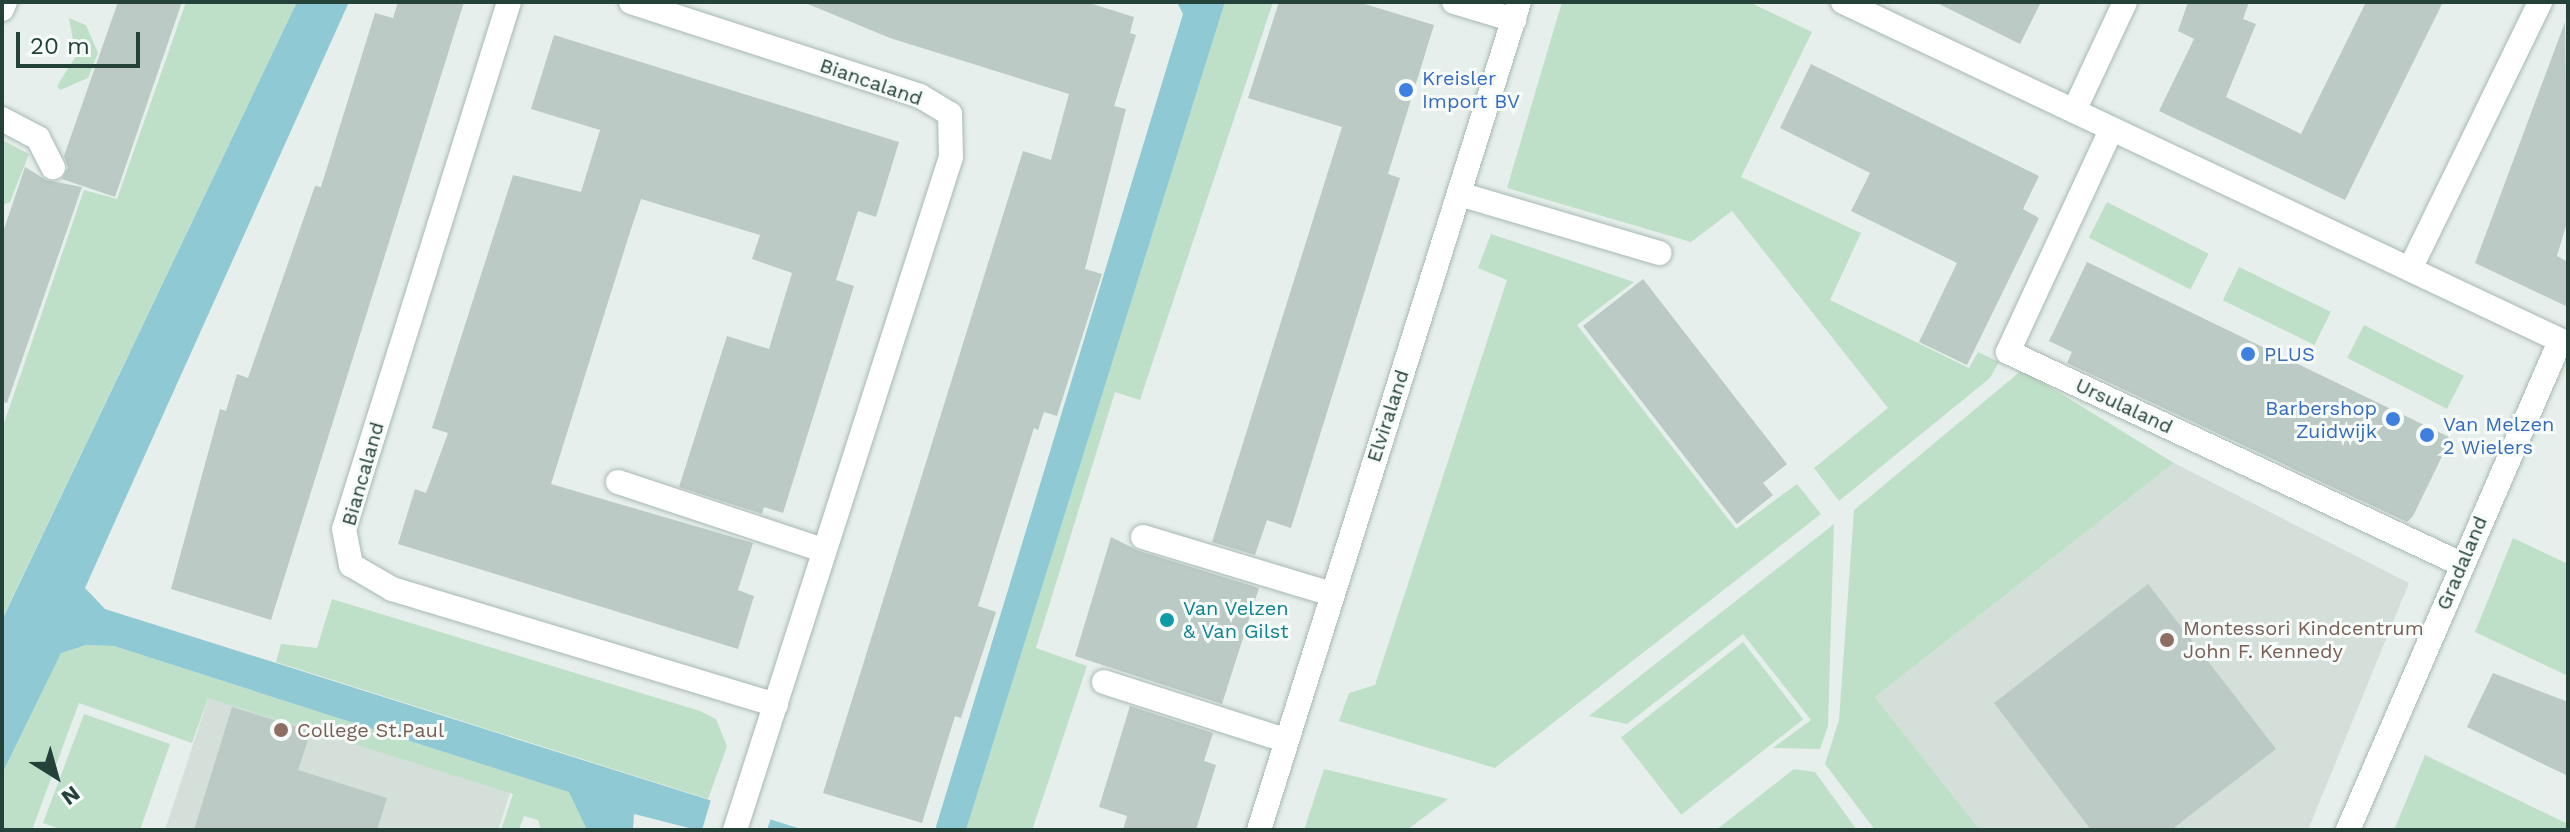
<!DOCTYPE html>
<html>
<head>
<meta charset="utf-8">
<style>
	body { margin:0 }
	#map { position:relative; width:2570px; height:832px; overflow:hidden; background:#e6efeb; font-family:"Work Sans",sans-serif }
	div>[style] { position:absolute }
	.built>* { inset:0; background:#d4dfda }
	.green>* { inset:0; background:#bfe0c8; transform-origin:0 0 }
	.water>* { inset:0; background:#8ec9d4 }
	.pier>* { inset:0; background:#e6efeb }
	.building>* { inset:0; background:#bbcac4 }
	.roads { filter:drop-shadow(0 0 2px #a8b8b2) drop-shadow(0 0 2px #a8b8b2) }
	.minor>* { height:24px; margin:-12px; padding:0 12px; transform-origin:12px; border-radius:12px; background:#fff }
	.dots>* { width:22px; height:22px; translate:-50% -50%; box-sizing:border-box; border:4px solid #f7fbf9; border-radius:50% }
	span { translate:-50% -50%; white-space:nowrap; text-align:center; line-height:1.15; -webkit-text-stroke:6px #f7fbf9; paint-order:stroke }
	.shop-label { font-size:20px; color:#366cbe }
	.left { translate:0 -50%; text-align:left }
	.right { translate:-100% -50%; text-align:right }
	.street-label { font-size:20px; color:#24423a }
	.culture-label { font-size:20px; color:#0d838f }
	.education-label { font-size:20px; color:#785e54 }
	.frame { position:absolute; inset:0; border:4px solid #24423a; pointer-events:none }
	.north { position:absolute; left:16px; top:736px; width:80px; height:80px; -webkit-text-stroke:6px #f7fbf9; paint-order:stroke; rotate:143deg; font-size:22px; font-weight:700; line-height:32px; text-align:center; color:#24423a }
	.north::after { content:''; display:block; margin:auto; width:28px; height:36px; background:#24423a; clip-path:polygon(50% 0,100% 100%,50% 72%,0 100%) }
	.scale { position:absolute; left:16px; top:32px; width:124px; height:36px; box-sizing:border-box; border:4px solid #24423a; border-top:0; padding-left:10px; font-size:24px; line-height:28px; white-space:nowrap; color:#24423a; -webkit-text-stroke:6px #f7fbf9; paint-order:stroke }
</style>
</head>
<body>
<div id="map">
	<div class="built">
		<div style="clip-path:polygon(2174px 463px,2409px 583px,2308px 830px,1980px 830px,1875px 697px)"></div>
		<div style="clip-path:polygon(214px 681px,515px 778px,498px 830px,165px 830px)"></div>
	</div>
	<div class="green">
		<div style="clip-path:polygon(186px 2px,297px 2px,2px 619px,2px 429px,84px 190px,117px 199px)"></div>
		<div style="clip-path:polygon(1225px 2px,1273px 2px,1140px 400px,1115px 392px,1036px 648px,1087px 666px,1032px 830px,966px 830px)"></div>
		<div style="clip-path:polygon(1562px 2px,1749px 2px,1812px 32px,1741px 177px,1861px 233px,1830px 300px,1969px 368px,1978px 352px,1999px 362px,1990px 378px,1839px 501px,1814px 468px,1888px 408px,1732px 211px,1691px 242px,1507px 188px)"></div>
		<div style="clip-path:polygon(69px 18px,86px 25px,98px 53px,88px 78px,60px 90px,57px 86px,76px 56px)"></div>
		<div style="clip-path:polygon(2px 140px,29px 154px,10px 202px,2px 205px)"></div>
		<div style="left:2107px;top:202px;width:114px;height:40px;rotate:27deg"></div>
		<div style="clip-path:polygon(1491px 234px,1634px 282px,1577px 325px,1736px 529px,1797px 484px,1821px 514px,1495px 768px,1339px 721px,1349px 693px,1375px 685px,1507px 280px,1478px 268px)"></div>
		<div style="left:2239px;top:267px;width:102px;height:37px;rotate:26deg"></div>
		<div style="left:2364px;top:325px;width:112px;height:37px;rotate:27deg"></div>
		<div style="clip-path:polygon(2022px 370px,2174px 463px,1875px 697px,1980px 830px,1875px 830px,1825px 764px,1839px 720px,1854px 510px)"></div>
		<div style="clip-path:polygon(1834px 524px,1828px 726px,1820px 749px,1773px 748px,1811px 720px,1743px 634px,1627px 724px,1589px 716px)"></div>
		<div style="clip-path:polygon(2513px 538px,2568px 564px,2568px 676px,2475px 632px)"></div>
		<div style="clip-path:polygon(332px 599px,700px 711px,716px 719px,727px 746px,708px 799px,276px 662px,281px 644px,317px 648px)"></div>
		<div style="left:1743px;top:642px;width:98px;height:155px;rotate:52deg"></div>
		<div style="clip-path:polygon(86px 645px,114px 646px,570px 792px,587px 830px,541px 830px,538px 820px,524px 816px,519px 830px,501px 830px,513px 794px,208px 698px,192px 743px,79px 703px,32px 830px,2px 830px,2px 774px,61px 652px)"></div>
		<div style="clip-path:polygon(84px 714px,170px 744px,140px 830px,62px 830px,43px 823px)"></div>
		<div style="clip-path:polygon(2425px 755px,2568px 824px,2568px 830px,2394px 830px)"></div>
		<div style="clip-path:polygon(1324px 769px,1448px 799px,1407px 830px,1304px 830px)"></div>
		<div style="clip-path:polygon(1794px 769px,1815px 772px,1857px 830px,1716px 830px)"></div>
	</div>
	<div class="water">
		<div style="clip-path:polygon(297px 2px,349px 2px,85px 588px,105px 609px,804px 830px,697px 830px,634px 814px,633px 830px,587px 830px,569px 792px,114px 646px,86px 645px,61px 653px,2px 774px,2px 620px)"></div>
		<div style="clip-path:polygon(1177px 2px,1225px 2px,966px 830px,935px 830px,1183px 14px)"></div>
	</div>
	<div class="pier">
		<div style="clip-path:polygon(712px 796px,772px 815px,767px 830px,702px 830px)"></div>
	</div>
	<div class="building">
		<div style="clip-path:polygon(118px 2px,182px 2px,115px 197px,62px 179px,68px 168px,64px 156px)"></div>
		<div style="clip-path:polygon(398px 2px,464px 2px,271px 620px,171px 589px,220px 409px,226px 411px,237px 374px,248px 378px,315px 186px,321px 187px,375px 13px,393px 18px)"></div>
		<div style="clip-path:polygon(803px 2px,1086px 2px,1134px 17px,1130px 33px,1136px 35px,1114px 106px,1126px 109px,1085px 269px,1102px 274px,1057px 416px,1044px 412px,1038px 430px,1034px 428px,978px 606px,996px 612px,961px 718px,955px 716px,922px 823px,823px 793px,1023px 151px,1051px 160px,1069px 94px,890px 38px)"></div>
		<div style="clip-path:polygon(1279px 2px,1358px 2px,1434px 25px,1388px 174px,1400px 178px,1291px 528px,1267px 520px,1255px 555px,1212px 542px,1342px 127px,1248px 98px)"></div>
		<div style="clip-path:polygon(1935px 2px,2041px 2px,2020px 44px)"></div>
		<div style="clip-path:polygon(2188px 2px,2249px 2px,2243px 19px,2256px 24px,2226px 97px,2301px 134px,2366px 2px,2443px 2px,2345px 200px,2159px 111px,2194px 39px,2178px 31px)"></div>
		<div style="clip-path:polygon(2565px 22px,2568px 219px,2557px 256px,2568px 262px,2568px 307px,2475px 263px)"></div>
		<div style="clip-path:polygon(554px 35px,899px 142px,876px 217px,858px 211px,836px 280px,854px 286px,783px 513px,764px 507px,762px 514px,679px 487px,727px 336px,769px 349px,792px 273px,752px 259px,760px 235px,641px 199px,630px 232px,551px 484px,753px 543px,738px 590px,754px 596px,738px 649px,398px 544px,415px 489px,426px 493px,448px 433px,432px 428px,513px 175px,581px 192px,600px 130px,531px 109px)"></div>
		<div style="clip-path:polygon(1811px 64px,2039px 176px,2023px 209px,2039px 218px,1967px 365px,1919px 342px,1957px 263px,1851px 211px,1870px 173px,1780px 128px)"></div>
		<div style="clip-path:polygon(25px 167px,46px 180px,82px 187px,7px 403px,2px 402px,2px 235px)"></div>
		<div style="clip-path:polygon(2087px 262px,2451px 438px,2413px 516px,2407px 522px,2067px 363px,2072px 352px,2049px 341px)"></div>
		<div style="clip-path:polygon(1643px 279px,1787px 464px,1763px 483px,1773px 495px,1737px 524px,1583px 326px)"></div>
		<div style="clip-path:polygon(1111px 537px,1139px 551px,1259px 588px,1222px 704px,1075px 656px)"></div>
		<div style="clip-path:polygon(2148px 584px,2276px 749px,2171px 830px,2091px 830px,1994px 703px)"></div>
		<div style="clip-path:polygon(2493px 673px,2568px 702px,2568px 776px,2467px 727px)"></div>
		<div style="clip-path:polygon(1130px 706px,1213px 733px,1204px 761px,1216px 765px,1196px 830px,1123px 830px,1127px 816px,1099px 807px)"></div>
		<div style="clip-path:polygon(232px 707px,311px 731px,298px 770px,387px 798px,377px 830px,194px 830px)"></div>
	</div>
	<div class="roads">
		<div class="minor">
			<div style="left:509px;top:2px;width:552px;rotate:107.38deg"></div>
			<div style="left:344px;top:529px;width:37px;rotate:79deg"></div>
			<div style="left:351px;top:565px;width:48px;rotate:30.3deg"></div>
			<div style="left:392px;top:589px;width:401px;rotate:16.8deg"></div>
			<div style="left:631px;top:2px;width:304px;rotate:18deg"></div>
			<div style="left:920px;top:96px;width:35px;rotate:31deg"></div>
			<div style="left:950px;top:114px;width:43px;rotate:88.7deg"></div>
			<div style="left:951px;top:157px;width:707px;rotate:107.79deg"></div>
			<div style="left:1454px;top:2px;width:63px;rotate:16.7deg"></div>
			<div style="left:1843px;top:2px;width:802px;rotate:25.25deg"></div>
			<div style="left:2px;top:9px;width:8px;rotate:-67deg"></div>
			<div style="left:2074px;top:111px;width:120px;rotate:-64.9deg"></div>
			<div style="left:2px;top:119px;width:41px;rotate:27.8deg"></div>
			<div style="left:38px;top:138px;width:33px;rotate:63deg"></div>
			<div style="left:2111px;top:130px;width:245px;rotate:114.9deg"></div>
			<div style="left:2008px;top:352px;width:500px;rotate:25.08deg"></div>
			<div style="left:1459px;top:194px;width:209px;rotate:16.4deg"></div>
			<div style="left:2410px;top:269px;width:297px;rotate:-64deg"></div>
			<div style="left:618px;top:482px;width:216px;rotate:18.4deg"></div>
			<div style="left:1143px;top:537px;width:197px;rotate:16.8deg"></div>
			<div style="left:1104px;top:682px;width:190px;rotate:17.8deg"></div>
			<div style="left:1259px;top:830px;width:868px;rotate:-72.57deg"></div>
			<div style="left:2348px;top:830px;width:533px;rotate:-66.56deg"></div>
		</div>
	</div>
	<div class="dots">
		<div style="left:1406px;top:90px;background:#3f7fe0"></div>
		<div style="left:2248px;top:354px;background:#3f7fe0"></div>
		<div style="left:2393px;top:419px;background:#3f7fe0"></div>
		<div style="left:2427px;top:435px;background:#3f7fe0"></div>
		<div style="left:1167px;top:620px;background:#0f9aa8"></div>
		<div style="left:2167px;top:640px;background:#8d6e63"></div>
		<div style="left:281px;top:730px;background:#8d6e63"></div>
	</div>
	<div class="shop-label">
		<span class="left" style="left:1422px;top:90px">Kreisler<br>Import BV</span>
		<span class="left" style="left:2264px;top:354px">PLUS</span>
		<span class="right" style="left:2377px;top:420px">Barbershop<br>Zuidwijk</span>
		<span class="left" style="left:2443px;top:436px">Van Melzen<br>2 Wielers</span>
	</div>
	<div class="street-label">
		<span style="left:871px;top:82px;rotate:19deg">Biancaland</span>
		<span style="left:2124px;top:406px;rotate:25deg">Ursulaland</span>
		<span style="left:1388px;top:416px;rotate:-72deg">Elviraland</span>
		<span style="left:363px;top:474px;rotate:-74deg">Biancaland</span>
		<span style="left:2462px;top:563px;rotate:-67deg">Gradaland</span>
	</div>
	<div class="culture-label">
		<span class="left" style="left:1183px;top:620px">Van Velzen<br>&amp; Van Gilst</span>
	</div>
	<div class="education-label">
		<span class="left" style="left:2183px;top:640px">Montessori Kindcentrum<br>John F. Kennedy</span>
		<span class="left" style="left:297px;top:730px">College St.Paul</span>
	</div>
	<div class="frame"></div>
	<div class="north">N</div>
	<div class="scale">20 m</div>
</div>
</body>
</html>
